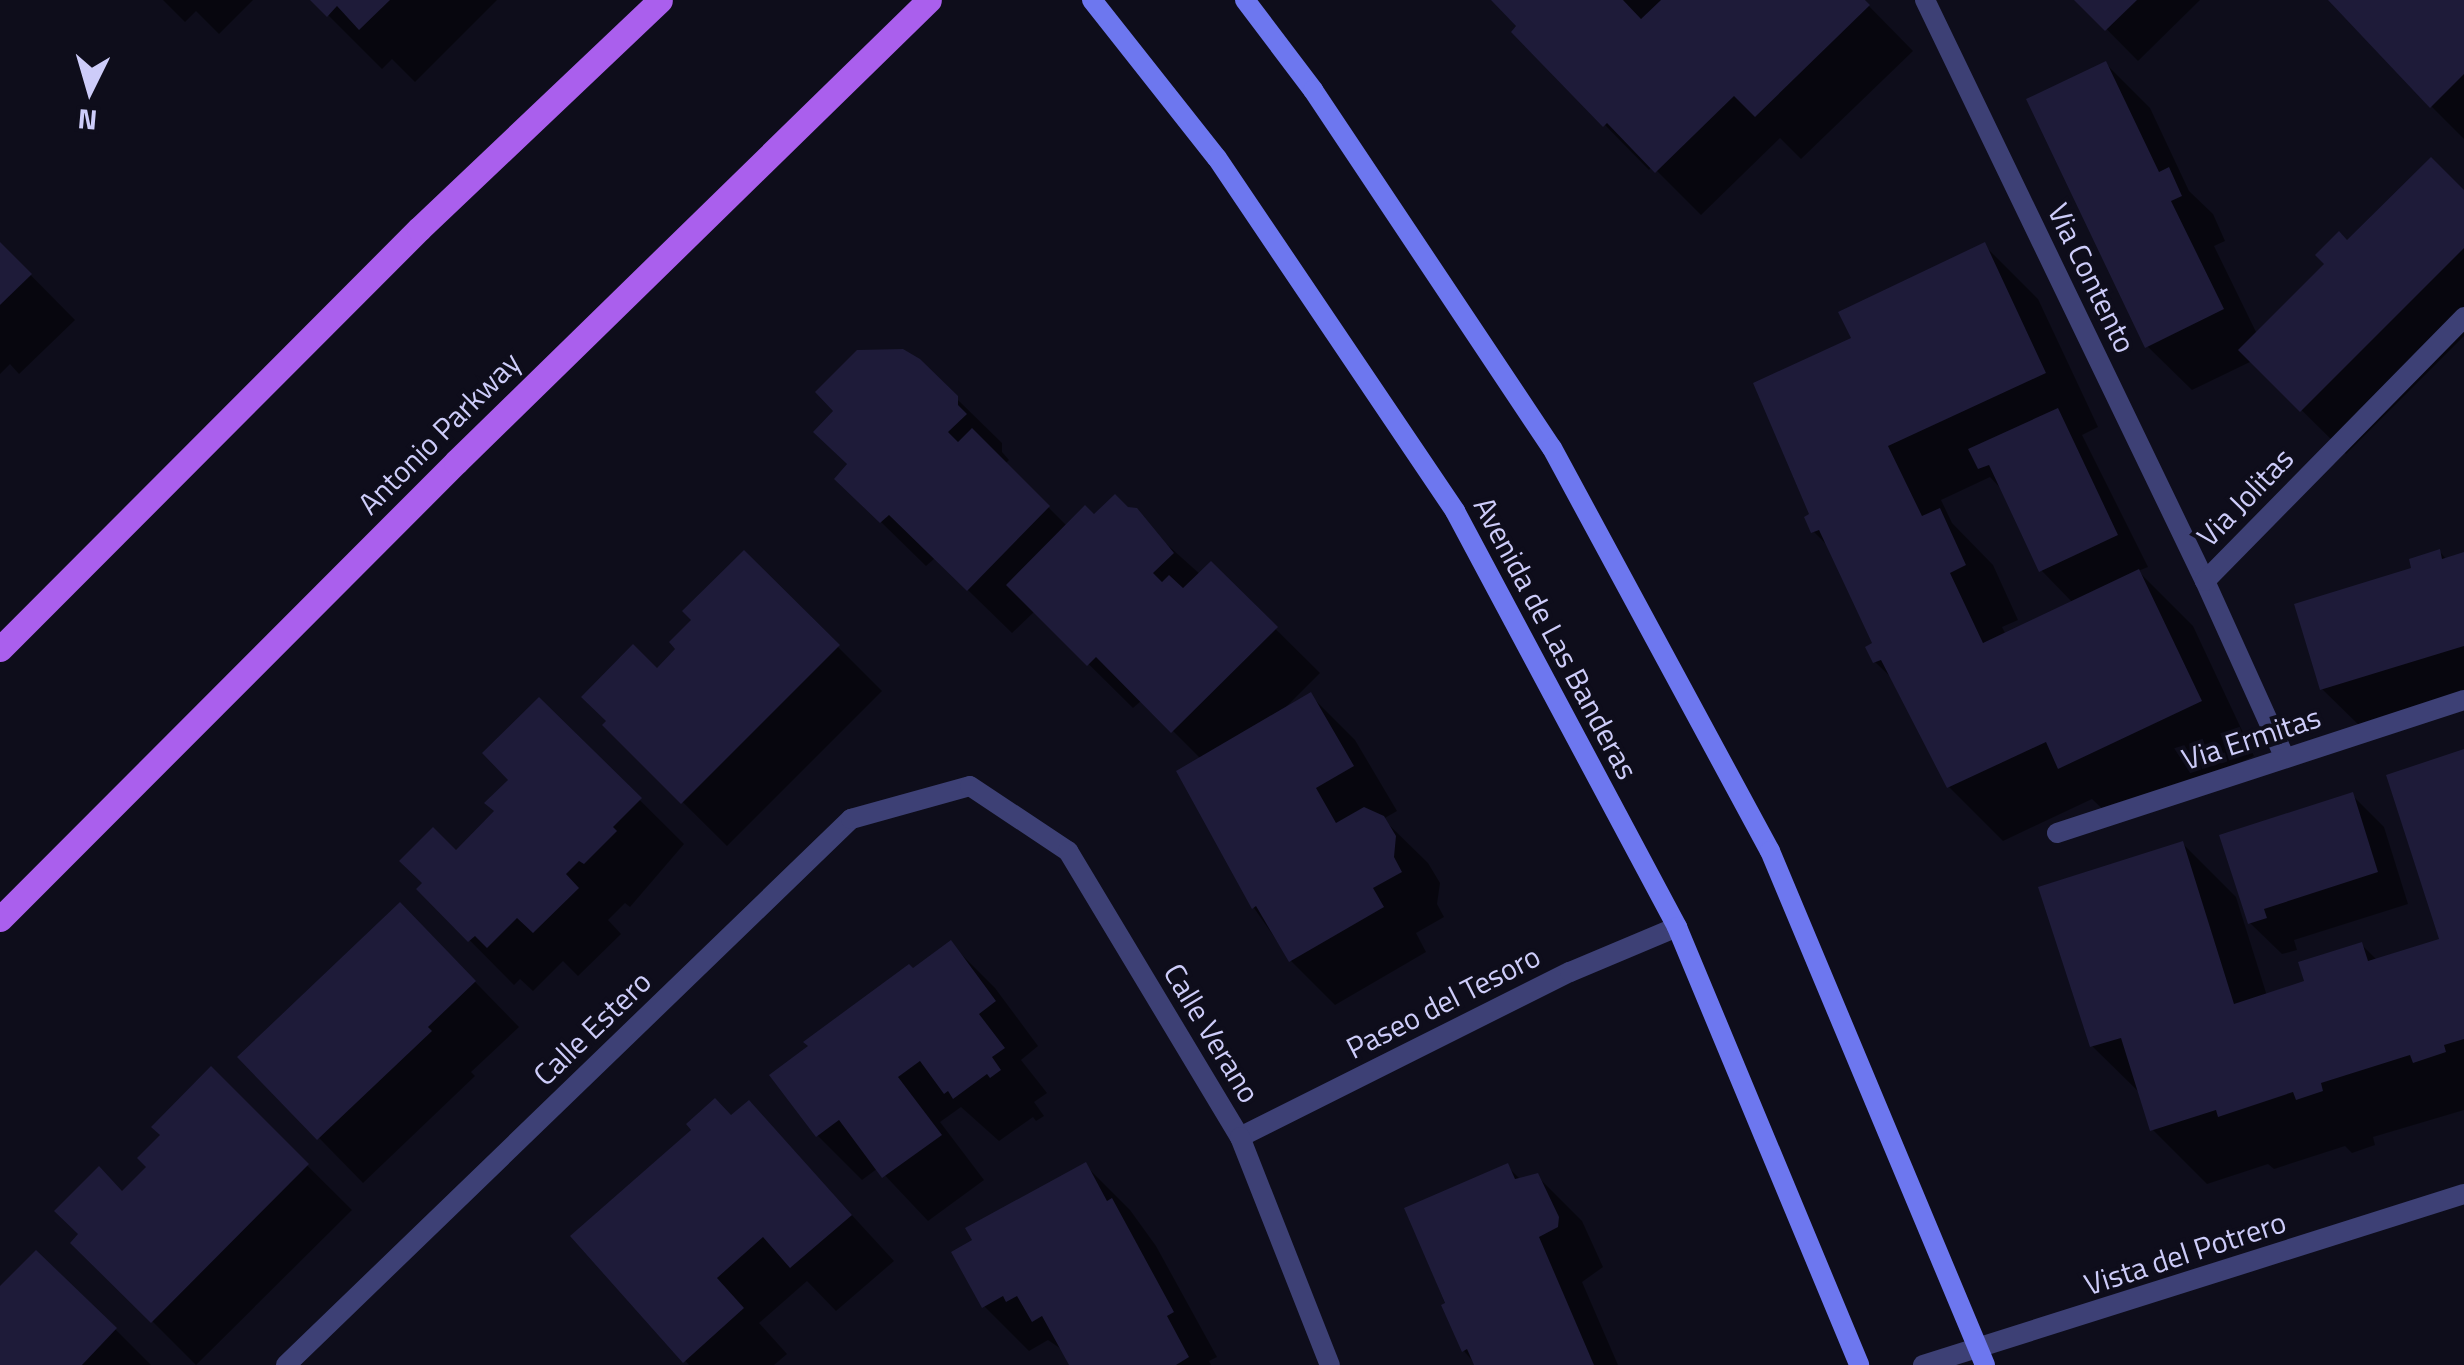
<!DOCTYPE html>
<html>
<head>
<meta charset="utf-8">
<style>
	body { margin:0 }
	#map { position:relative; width:2464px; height:1365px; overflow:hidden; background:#0e0d1b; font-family:"Titillium Web",sans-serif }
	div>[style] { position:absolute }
	.shadow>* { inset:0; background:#0007 }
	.building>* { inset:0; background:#1e1b39 }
	.minor>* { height:20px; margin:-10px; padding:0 10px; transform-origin:10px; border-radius:10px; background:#3d4075 }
	.secondary>* { height:20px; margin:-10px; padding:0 10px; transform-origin:10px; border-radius:10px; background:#6d77ef }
	.primary>* { height:25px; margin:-12.5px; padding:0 12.5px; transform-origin:12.5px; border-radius:12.5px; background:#aa5fed }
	span { translate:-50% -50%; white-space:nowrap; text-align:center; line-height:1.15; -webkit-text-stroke:8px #0e0d1b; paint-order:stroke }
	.street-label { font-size:30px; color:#cdccf9 }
	.north { position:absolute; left:40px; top:40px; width:100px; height:100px; -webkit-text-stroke:8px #0e0d1b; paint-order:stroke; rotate:185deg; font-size:28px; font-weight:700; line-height:40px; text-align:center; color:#cdccf9 }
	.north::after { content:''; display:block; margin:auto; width:35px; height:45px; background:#cdccf9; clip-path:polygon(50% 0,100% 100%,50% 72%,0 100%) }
</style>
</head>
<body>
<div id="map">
	<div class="shadow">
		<div style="clip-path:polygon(163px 0,253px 0,219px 34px,196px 11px,185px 22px)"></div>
		<div style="clip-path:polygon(313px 0,497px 0,415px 82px,392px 59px,382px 69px)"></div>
		<div style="clip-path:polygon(1495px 0,1863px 0,1913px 51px,1801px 159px,1780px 138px,1701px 215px,1652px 166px,1649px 170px,1514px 32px,1520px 26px)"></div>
		<div style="clip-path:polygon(2078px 0,2200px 0,2138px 61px)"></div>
		<div style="clip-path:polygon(2332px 0,2464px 0,2464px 139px,2432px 107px)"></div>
		<div style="clip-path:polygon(2106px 64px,2150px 108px,2189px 191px,2213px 214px,2225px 241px,2214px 246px,2257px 334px,2347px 243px,2464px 193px,2464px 336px,2346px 454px,2252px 361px,2192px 390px,2147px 346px)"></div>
		<div style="clip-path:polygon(0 244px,75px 320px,19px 374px,10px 364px,0 374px)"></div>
		<div style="clip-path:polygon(evenodd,1984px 245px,2038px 299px,2098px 427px,2082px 435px,2148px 567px,2138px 571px,2193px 626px,2254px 756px,2115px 821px,2092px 799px,2003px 841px,1949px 787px,1896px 682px,1875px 662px,1875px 644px,1830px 548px,1813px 531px,1812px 515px,1854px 339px,1984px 245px,1990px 477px,2004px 492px,2041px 570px,2073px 603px,2006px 635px,2002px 627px,2018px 620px,1993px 565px,1952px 523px,1941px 500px,1990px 477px)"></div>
		<div style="clip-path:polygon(918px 361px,1002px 443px,1002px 452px,1009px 460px,1005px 464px,1068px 527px,1094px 517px,1115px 498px,1201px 575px,1211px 565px,1320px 673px,1285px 708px,1310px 695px,1355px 740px,1397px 811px,1383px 819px,1428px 863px,1440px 883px,1437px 904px,1444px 917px,1416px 933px,1426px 952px,1335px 1005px,1291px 961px,1254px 908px,1179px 771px,1201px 759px,1142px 700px,1133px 708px,1035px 611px,1012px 633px,935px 558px,926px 566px,837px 479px)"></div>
		<div style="clip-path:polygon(2440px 552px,2447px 560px,2464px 555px,2464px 704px,2367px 733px,2322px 689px,2414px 570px)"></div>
		<div style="clip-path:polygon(744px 553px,882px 691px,727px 846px,605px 725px,679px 649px)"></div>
		<div style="clip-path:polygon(539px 700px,684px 844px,630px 907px,625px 903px,608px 920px,621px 934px,578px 976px,563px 961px,533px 991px,520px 979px,514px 985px,419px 889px,497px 812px)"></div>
		<div style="clip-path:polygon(2464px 752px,2464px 1110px,2373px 1137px,2375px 1145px,2352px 1153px,2345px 1146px,2274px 1169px,2268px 1164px,2207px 1184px,2153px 1130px,2142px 1095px,2092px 1046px,2182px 843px,2236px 897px,2267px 996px,2307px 983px,2362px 945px,2377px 960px,2442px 940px)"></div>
		<div style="clip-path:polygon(2352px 795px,2384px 827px,2408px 904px,2294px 940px,2297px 950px,2282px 954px,2250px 923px)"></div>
		<div style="clip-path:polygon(951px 944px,995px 988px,1038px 1046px,1021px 1060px,1047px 1093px,1034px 1102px,1044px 1116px,1036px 1121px,1033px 1117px,999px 1141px,961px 1107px,940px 1122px,984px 1180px,928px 1221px,878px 1168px,862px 1180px,818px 1136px,773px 1075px)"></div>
		<div style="clip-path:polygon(444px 950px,519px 1027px,471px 1072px,475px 1076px,363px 1183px,241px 1058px)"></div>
		<div style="clip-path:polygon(211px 1070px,352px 1210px,196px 1365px,74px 1243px,149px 1167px,163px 1135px)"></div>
		<div style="clip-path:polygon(749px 1103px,894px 1261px,836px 1311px,807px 1281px,759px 1323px,787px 1354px,774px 1365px,689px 1365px,574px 1236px)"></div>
		<div style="clip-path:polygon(1085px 1165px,1130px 1210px,1156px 1246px,1217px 1357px,1209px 1361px,1211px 1365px,1072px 1365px,1064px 1351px,1048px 1340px,1029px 1351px,984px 1306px)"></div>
		<div style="clip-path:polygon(1507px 1166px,1521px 1180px,1537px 1176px,1582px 1221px,1603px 1267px,1582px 1282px,1618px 1365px,1476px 1365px,1464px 1351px,1407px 1209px)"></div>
		<div style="clip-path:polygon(36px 1253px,116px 1330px,151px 1365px,0 1365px,0 1290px)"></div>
	</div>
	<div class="building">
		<div style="clip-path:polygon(310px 0,390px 0,359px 30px,337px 6px,327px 17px)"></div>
		<div style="clip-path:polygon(1491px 0,1623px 0,1641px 19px,1661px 0,1865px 0,1870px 5px,1755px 117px,1734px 96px,1655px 173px,1607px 123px,1603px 127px,1511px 32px,1516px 26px)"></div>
		<div style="clip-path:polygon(2074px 0,2137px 0,2105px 31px)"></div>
		<div style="clip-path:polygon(2328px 0,2464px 0,2464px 74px,2430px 108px)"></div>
		<div style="clip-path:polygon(2106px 61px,2159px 172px,2169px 167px,2182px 196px,2171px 201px,2224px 309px,2145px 348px,2026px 99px)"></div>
		<div style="clip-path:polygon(2431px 157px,2464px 190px,2464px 248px,2300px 412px,2238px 350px,2324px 264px,2315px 255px,2339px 231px,2347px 240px)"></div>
		<div style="clip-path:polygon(0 242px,32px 274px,0 305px)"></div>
		<div style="clip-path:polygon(1985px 242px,2046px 373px,1888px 446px,1922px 516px,1940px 508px,1966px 565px,1950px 573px,1983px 643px,2139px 569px,2202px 701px,2058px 769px,2046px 742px,1947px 788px,1881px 660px,1873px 663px,1865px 647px,1872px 643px,1819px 530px,1811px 533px,1804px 517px,1809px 514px,1753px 383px,1851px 338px,1838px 312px)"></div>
		<div style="clip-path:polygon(903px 349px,920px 359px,958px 396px,958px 405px,967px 414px,948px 432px,958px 442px,972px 428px,1050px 506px,967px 591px,889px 515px,880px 523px,834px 479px,847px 464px,813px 432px,833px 411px,815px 392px,857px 350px)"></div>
		<div style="clip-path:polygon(2058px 408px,2118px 535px,2039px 572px,1989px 465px,1978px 469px,1968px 449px)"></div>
		<div style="clip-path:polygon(1115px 494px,1128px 507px,1137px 508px,1174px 553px,1153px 573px,1162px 582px,1169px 575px,1183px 588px,1211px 561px,1278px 627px,1171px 733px,1096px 657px,1087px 666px,1006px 585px,1085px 505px,1094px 514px)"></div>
		<div style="clip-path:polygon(2440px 549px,2442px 559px,2464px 552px,2464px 646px,2320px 690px,2294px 604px,2411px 568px,2409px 559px)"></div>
		<div style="clip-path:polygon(744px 550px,840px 645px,681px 804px,602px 725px,606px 721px,581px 697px,633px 644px,657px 668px,675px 649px,669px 642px,691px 620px,682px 611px)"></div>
		<div style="clip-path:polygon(1311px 692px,1354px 766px,1316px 788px,1336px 823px,1364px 807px,1384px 816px,1396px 836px,1394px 857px,1402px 872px,1373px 888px,1384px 907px,1289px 962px,1256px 906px,1252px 909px,1176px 771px)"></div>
		<div style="clip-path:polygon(539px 697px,642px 798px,613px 827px,617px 831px,584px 864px,579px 861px,566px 874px,579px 888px,533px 933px,517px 918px,487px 948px,475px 936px,468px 942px,416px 889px,422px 883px,399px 861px,433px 827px,456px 850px,494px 811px,484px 803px,508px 780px,482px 753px)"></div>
		<div style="clip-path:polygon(2464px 749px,2464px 1039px,2444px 1045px,2446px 1052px,2413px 1063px,2410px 1055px,2321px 1083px,2323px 1091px,2296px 1100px,2293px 1092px,2218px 1117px,2216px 1110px,2150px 1131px,2121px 1038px,2090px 1047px,2038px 887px,2183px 841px,2234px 1004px,2304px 981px,2298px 962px,2362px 942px,2368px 961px,2439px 939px,2386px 775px)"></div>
		<div style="clip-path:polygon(2353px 792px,2378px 872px,2264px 909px,2267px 918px,2248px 924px,2219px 835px)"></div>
		<div style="clip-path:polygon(400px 902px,476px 981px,428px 1027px,432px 1031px,317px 1140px,237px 1057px)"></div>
		<div style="clip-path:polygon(951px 940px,996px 1001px,979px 1014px,1005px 1048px,992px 1057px,1001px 1070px,990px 1078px,987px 1074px,953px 1099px,948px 1091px,944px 1094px,920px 1061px,898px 1077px,942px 1135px,882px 1178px,839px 1120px,816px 1137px,769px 1075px,808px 1046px,803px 1042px,909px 964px,913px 968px)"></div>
		<div style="clip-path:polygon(211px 1066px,309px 1164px,151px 1323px,70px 1243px,78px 1234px,54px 1211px,99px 1166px,122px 1191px,146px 1167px,137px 1158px,160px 1135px,151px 1127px)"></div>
		<div style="clip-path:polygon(715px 1098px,731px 1115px,749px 1100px,852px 1215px,790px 1268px,763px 1237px,717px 1278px,744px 1308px,683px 1363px,570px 1236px,691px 1130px,686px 1124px)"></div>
		<div style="clip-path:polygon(1086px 1162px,1107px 1201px,1112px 1198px,1174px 1312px,1167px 1316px,1189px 1357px,1176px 1365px,1069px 1365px,1042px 1316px,1032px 1322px,1017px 1296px,1006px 1302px,1003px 1296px,982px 1308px,951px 1252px,972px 1240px,965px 1228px)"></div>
		<div style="clip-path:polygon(1508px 1163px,1515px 1179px,1538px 1173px,1559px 1217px,1558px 1227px,1539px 1237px,1594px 1365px,1474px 1365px,1467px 1349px,1462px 1352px,1441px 1305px,1445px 1303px,1404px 1208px)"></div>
		<div style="clip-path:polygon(36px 1250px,117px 1328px,82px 1365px,0 1365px,0 1286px)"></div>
	</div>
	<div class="minor">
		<div style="left:1925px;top:0;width:645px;rotate:64.27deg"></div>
		<div style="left:2205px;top:581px;width:194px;rotate:65.7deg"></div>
		<div style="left:2205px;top:581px;width:370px;rotate:-45.5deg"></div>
		<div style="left:2057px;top:833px;width:428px;rotate:-18.1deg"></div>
		<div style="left:1240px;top:1137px;width:369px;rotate:-26.6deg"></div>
		<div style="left:1570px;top:972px;width:116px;rotate:-22.8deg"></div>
		<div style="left:286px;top:1365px;width:786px;rotate:-44.02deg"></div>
		<div style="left:851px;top:819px;width:123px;rotate:-15.5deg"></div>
		<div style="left:970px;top:786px;width:118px;rotate:33.6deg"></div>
		<div style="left:1068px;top:851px;width:334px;rotate:59deg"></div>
		<div style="left:1240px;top:1137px;width:245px;rotate:68.5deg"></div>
		<div style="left:1923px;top:1365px;width:567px;rotate:-17.54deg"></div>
	</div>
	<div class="secondary">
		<div style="left:1092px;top:0;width:201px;rotate:51.7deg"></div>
		<div style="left:1217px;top:158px;width:426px;rotate:56deg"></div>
		<div style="left:1455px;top:511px;width:472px;rotate:61.9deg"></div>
		<div style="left:1677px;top:927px;width:474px;rotate:67.4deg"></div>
		<div style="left:1245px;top:0;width:113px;rotate:52.9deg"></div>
		<div style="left:1313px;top:90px;width:430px;rotate:56.3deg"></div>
		<div style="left:1552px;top:448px;width:458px;rotate:61.6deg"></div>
		<div style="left:1770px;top:851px;width:557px;rotate:67.3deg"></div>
	</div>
	<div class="primary">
		<div style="left:0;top:649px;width:593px;rotate:-45.07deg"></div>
		<div style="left:419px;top:229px;width:332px;rotate:-43.5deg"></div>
		<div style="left:0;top:919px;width:646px;rotate:-45.06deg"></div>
		<div style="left:456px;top:462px;width:661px;rotate:-44.33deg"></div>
	</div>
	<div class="street-label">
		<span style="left:2092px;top:278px;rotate:64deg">Via Contento</span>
		<span style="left:439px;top:433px;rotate:-45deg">Antonio Parkway</span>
		<span style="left:2245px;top:497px;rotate:-46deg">Via Jolitas</span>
		<span style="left:1556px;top:638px;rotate:62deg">Avenida de Las Banderas</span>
		<span style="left:2251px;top:738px;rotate:-18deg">Via Ermitas</span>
		<span style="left:1443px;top:1002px;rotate:-27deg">Paseo del Tesoro</span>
		<span style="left:592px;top:1028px;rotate:-44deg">Calle Estero</span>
		<span style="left:1212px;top:1033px;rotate:59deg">Calle Verano</span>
		<span style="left:2185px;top:1253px;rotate:-18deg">Vista del Potrero</span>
	</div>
	<div class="north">N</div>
</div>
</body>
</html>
